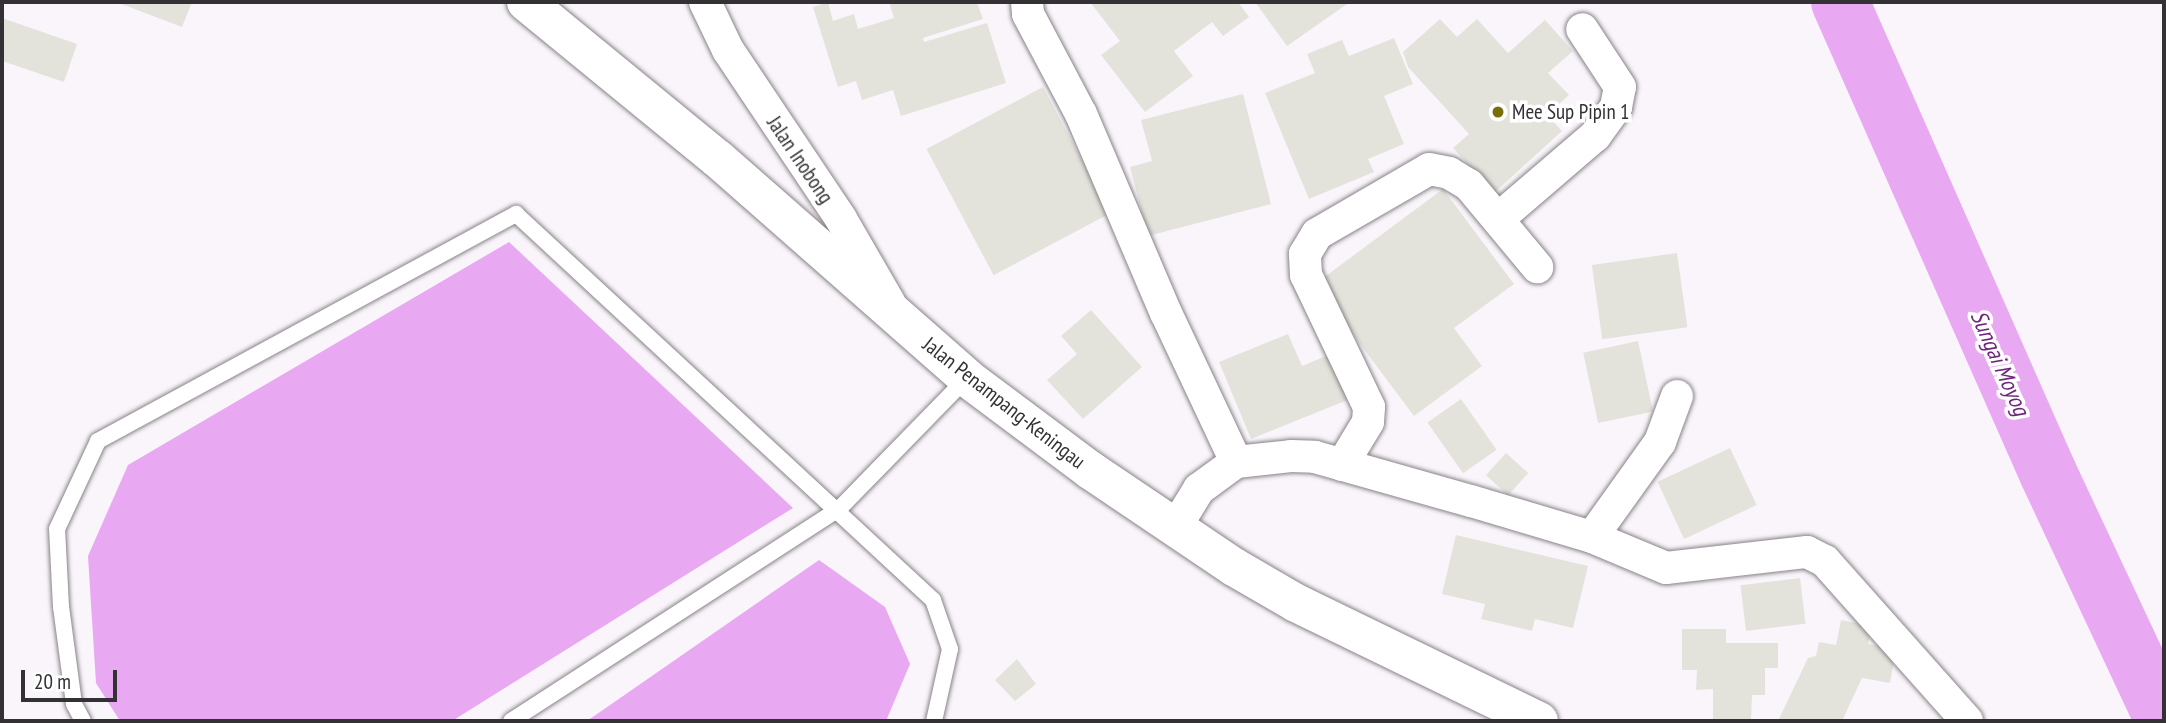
<!DOCTYPE html>
<html>
<head>
<meta charset="utf-8">
<style>
	body { margin:0 }
	#map { position:relative; width:2166px; height:723px; overflow:hidden; background:#faf5fb; font-family:"PT Sans Narrow",sans-serif }
	div>[style] { position:absolute }
	.forest>* { inset:0; background:#e8a8f2 }
	.river>* { height:58px; margin:-29px; padding:0 29px; transform-origin:29px; border-radius:29px; background:#e8a8f2 }
	.building>* { inset:0; background:#e4e3db; transform-origin:0 0 }
	.roads { filter:drop-shadow(0 0 2px #888388) drop-shadow(0 0 2px #888388) }
	.lane>* { height:16px; margin:-8px; padding:0 8px; transform-origin:8px; border-radius:8px; background:#fff }
	.street>* { height:32px; margin:-16px; padding:0 16px; transform-origin:16px; border-radius:16px; background:#fff }
	.primary>* { height:38px; margin:-19px; padding:0 19px; transform-origin:19px; border-radius:19px; background:#fff }
	.dots>* { width:19px; height:19px; translate:-50% -50%; box-sizing:border-box; border:4px solid #fff; border-radius:50% }
	span { translate:-50% -50%; white-space:nowrap; text-align:center; line-height:1.15; -webkit-text-stroke:7px #fff; paint-order:stroke }
	.poi-label { font-size:21px; color:#333134 }
	.left { translate:0 -50%; text-align:left }
	.street-label { font-size:21px; color:#333134 }
	.water-label { font-size:23px; color:#70257c; font-style:italic }
	.frame { position:absolute; inset:0; border:4px solid #333134; pointer-events:none }
	.scale { position:absolute; left:21px; top:670px; width:96px; height:32px; box-sizing:border-box; border:4px solid #333134; border-top:0; padding-left:9px; font-size:21px; line-height:24px; white-space:nowrap; color:#333134; -webkit-text-stroke:5px #fff; paint-order:stroke }
</style>
</head>
<body>
<div id="map">
	<div class="forest">
		<div style="clip-path:polygon(509px 242px,793px 508px,452px 721px,120px 721px,96px 683px,88px 556px,128px 465px)"></div>
		<div style="clip-path:polygon(819px 560px,885px 607px,910px 664px,886px 721px,587px 721px)"></div>
	</div>
	<div class="river">
		<div style="left:1840px;top:2px;width:515px;rotate:66.17deg"></div>
		<div style="left:2048px;top:473px;width:274px;rotate:64.9deg"></div>
	</div>
	<div class="building">
		<div style="clip-path:polygon(116px 2px,192px 2px,182px 27px)"></div>
		<div style="clip-path:polygon(828px 2px,833px 21px,854px 14px,858px 29px,894px 18px,889px 2px,977px 2px,983px 19px,923px 38px,924px 42px,987px 23px,1006px 83px,901px 116px,893px 90px,862px 100px,856px 81px,838px 87px,813px 7px)"></div>
		<div style="clip-path:polygon(1090px 2px,1238px 2px,1249px 17px,1223px 36px,1212px 22px,1174px 51px,1193px 76px,1145px 112px,1101px 55px,1120px 41px)"></div>
		<div style="clip-path:polygon(1255px 2px,1350px 2px,1287px 46px)"></div>
		<div style="clip-path:polygon(2px 18px,77px 44px,64px 82px,2px 61px)"></div>
		<div style="clip-path:polygon(1440px 19px,1457px 37px,1477px 19px,1508px 53px,1545px 20px,1573px 51px,1548px 73px,1569px 95px,1547px 115px,1562px 131px,1494px 193px,1453px 148px,1469px 134px,1408px 67px,1403px 52px)"></div>
		<div style="clip-path:polygon(1394px 38px,1413px 84px,1384px 96px,1404px 144px,1368px 159px,1374px 172px,1309px 199px,1265px 93px,1315px 73px,1307px 54px,1342px 40px,1349px 56px)"></div>
		<div style="left:1043px;top:87px;width:143px;height:132px;rotate:62deg"></div>
		<div style="clip-path:polygon(1243px 94px,1271px 204px,1148px 236px,1130px 167px,1152px 161px,1141px 120px)"></div>
		<div style="clip-path:polygon(1443px 189px,1514px 284px,1454px 328px,1482px 366px,1414px 416px,1315px 284px)"></div>
		<div style="left:1677px;top:253px;width:75px;height:86px;rotate:82deg"></div>
		<div style="clip-path:polygon(1091px 310px,1142px 367px,1083px 419px,1047px 380px,1077px 354px,1061px 336px)"></div>
		<div style="clip-path:polygon(1288px 334px,1302px 366px,1331px 354px,1350px 399px,1251px 439px,1219px 362px)"></div>
		<div style="left:1638px;top:341px;width:72px;height:56px;rotate:78deg"></div>
		<div style="left:1461px;top:399px;width:62px;height:41px;rotate:55deg"></div>
		<div style="left:1730px;top:448px;width:63px;height:80px;rotate:65deg"></div>
		<div style="left:1506px;top:453px;width:30px;height:30px;rotate:42deg"></div>
		<div style="clip-path:polygon(1456px 535px,1588px 566px,1573px 628px,1535px 619px,1532px 631px,1481px 619px,1485px 604px,1442px 594px)"></div>
		<div style="left:1800px;top:578px;width:46px;height:60px;rotate:83deg"></div>
		<div style="clip-path:polygon(1841px 620px,1872px 626px,1868px 644px,1896px 649px,1890px 683px,1862px 678px,1842px 721px,1778px 721px,1808px 658px,1816px 656px,1819px 642px,1836px 645px)"></div>
		<div style="clip-path:polygon(1682px 629px,1726px 629px,1726px 643px,1778px 643px,1778px 668px,1765px 668px,1765px 695px,1752px 695px,1751px 721px,1713px 721px,1713px 689px,1696px 690px,1697px 670px,1682px 670px)"></div>
		<div style="clip-path:polygon(1017px 659px,1036px 684px,1015px 701px,995px 680px)"></div>
	</div>
	<div class="roads">
		<div class="lane">
			<div style="left:83px;top:721px;width:19px;rotate:-118deg"></div>
			<div style="left:74px;top:704px;width:98px;rotate:-97.6deg"></div>
			<div style="left:61px;top:607px;width:78px;rotate:-92.9deg"></div>
			<div style="left:57px;top:529px;width:97px;rotate:-65deg"></div>
			<div style="left:98px;top:441px;width:476px;rotate:-28.5deg"></div>
			<div style="left:516px;top:214px;width:568px;rotate:42.79deg"></div>
			<div style="left:933px;top:600px;width:52px;rotate:70.9deg"></div>
			<div style="left:950px;top:649px;width:74px;rotate:102.5deg"></div>
			<div style="left:511px;top:721px;width:391px;rotate:-32.9deg"></div>
			<div style="left:839px;top:509px;width:183px;rotate:-45.7deg"></div>
		</div>
		<div class="street">
			<div style="left:705px;top:2px;width:53px;rotate:64.4deg"></div>
			<div style="left:728px;top:50px;width:203px;rotate:56.2deg"></div>
			<div style="left:841px;top:219px;width:98px;rotate:60deg"></div>
			<div style="left:1027px;top:2px;width:12px;rotate:85deg"></div>
			<div style="left:1028px;top:14px;width:113px;rotate:62.1deg"></div>
			<div style="left:1081px;top:114px;width:216px;rotate:66.9deg"></div>
			<div style="left:1166px;top:313px;width:165px;rotate:64.8deg"></div>
			<div style="left:1498px;top:219px;width:128px;rotate:-40.6deg"></div>
			<div style="left:1595px;top:136px;width:36px;rotate:-54deg"></div>
			<div style="left:1616px;top:107px;width:20px;rotate:-79deg"></div>
			<div style="left:1620px;top:87px;width:69px;rotate:-123.2deg"></div>
			<div style="left:1342px;top:465px;width:50px;rotate:-58.8deg"></div>
			<div style="left:1368px;top:422px;width:15px;rotate:-86deg"></div>
			<div style="left:1369px;top:407px;width:146px;rotate:-115.5deg"></div>
			<div style="left:1306px;top:275px;width:21px;rotate:-93deg"></div>
			<div style="left:1305px;top:254px;width:23px;rotate:-59deg"></div>
			<div style="left:1317px;top:234px;width:129px;rotate:-30.1deg"></div>
			<div style="left:1429px;top:169px;width:20px;rotate:11deg"></div>
			<div style="left:1449px;top:173px;width:23px;rotate:31deg"></div>
			<div style="left:1469px;top:185px;width:107px;rotate:50.3deg"></div>
			<div style="left:1175px;top:528px;width:46px;rotate:-58.4deg"></div>
			<div style="left:1199px;top:489px;width:46px;rotate:-36.1deg"></div>
			<div style="left:1236px;top:462px;width:55px;rotate:-6.2deg"></div>
			<div style="left:1291px;top:456px;width:24px;rotate:2deg"></div>
			<div style="left:1315px;top:457px;width:162px;rotate:15.8deg"></div>
			<div style="left:1471px;top:501px;width:126px;rotate:16.6deg"></div>
			<div style="left:1592px;top:537px;width:80px;rotate:22.7deg"></div>
			<div style="left:1666px;top:568px;width:142px;rotate:-6.5deg"></div>
			<div style="left:1807px;top:552px;width:20px;rotate:27deg"></div>
			<div style="left:1825px;top:561px;width:214px;rotate:48.4deg"></div>
			<div style="left:1592px;top:537px;width:117px;rotate:-54.4deg"></div>
			<div style="left:1660px;top:442px;width:49px;rotate:-69.7deg"></div>
		</div>
		<div class="primary">
			<div style="left:526px;top:2px;width:248px;rotate:39.3deg"></div>
			<div style="left:718px;top:159px;width:332px;rotate:41.3deg"></div>
			<div style="left:967px;top:378px;width:154px;rotate:36.8deg"></div>
			<div style="left:1090px;top:470px;width:174px;rotate:34deg"></div>
			<div style="left:1234px;top:567px;width:72px;rotate:30.1deg"></div>
			<div style="left:1296px;top:603px;width:270px;rotate:25.9deg"></div>
		</div>
	</div>
	<div class="dots">
		<div style="left:1498px;top:112px;background:#796d09"></div>
	</div>
	<div class="poi-label">
		<span class="left" style="left:1512px;top:112px">Mee Sup Pipin 1</span>
	</div>
	<div class="street-label">
		<span style="left:800px;top:160px;rotate:56deg">Jalan Inobong</span>
		<span style="left:1004px;top:403px;rotate:38deg">Jalan Penampang-Keningau</span>
	</div>
	<div class="water-label">
		<span style="left:2000px;top:363px;rotate:66deg">Sungai Moyog</span>
	</div>
	<div class="frame"></div>
	<div class="scale">20 m</div>
</div>
</body>
</html>
